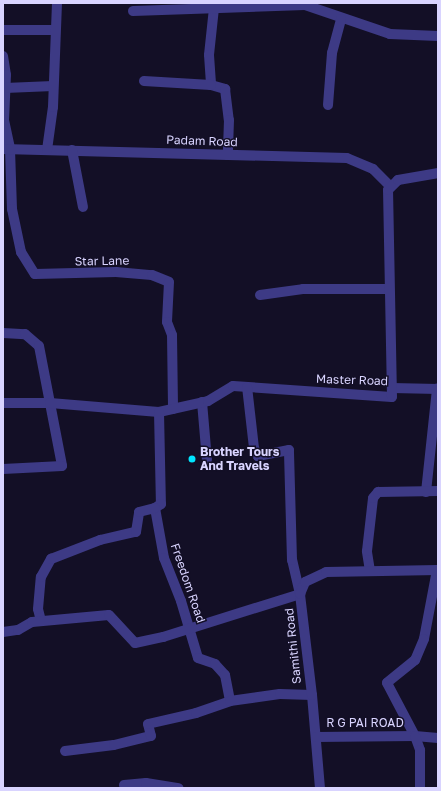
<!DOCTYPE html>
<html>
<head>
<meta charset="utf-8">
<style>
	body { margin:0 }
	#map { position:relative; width:441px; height:791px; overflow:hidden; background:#130f26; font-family:"Golos Text",sans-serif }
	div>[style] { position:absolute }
	.minor>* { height:10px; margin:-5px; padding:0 5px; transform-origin:5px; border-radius:5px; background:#3d3a85 }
	.dots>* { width:11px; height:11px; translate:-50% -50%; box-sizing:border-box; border:2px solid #130f26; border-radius:50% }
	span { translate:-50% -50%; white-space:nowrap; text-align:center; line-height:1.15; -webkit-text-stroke:3px #130f26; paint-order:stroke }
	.street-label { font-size:12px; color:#d9d4ff }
	.poi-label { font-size:12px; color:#d9d4ff; font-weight:700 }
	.left { translate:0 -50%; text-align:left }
	.frame { position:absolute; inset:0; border:4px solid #d9d4ff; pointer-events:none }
</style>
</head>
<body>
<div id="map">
	<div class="minor">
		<div style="left:214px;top:8px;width:47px;rotate:96.1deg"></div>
		<div style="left:209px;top:55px;width:30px;rotate:86deg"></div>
		<div style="left:211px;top:85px;width:15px;rotate:16deg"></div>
		<div style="left:225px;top:89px;width:31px;rotate:83deg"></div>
		<div style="left:229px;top:120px;width:35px;rotate:92deg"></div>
		<div style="left:133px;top:11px;width:172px;rotate:-2deg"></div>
		<div style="left:305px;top:5px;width:90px;rotate:18.8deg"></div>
		<div style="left:390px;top:34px;width:48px;rotate:2.4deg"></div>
		<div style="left:3px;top:30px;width:52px"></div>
		<div style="left:3px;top:56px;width:19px;rotate:81deg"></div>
		<div style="left:6px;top:75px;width:45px;rotate:92.5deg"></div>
		<div style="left:4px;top:120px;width:30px;rotate:78deg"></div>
		<div style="left:10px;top:149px;width:60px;rotate:88.1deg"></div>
		<div style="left:12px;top:209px;width:44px;rotate:78.2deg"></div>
		<div style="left:21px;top:252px;width:26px;rotate:58deg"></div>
		<div style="left:35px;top:274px;width:81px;rotate:-1.4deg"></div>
		<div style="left:116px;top:272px;width:36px;rotate:5deg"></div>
		<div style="left:152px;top:275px;width:18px;rotate:22deg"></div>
		<div style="left:169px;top:282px;width:40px;rotate:92.9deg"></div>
		<div style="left:167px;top:322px;width:14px;rotate:69deg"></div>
		<div style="left:172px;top:335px;width:74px;rotate:89.2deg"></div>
		<div style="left:144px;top:81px;width:67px;rotate:3.4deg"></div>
		<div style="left:5px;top:88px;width:48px;rotate:-2.4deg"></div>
		<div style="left:328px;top:105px;width:52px;rotate:-85.6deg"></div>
		<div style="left:332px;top:53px;width:35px;rotate:-75deg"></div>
		<div style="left:3px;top:149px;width:344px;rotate:1.5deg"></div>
		<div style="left:347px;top:158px;width:28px;rotate:23deg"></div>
		<div style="left:373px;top:169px;width:25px;rotate:45deg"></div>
		<div style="left:47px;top:150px;width:43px;rotate:-82.1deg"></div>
		<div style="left:53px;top:107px;width:104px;rotate:-87.8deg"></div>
		<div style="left:72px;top:150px;width:58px;rotate:79.1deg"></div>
		<div style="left:260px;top:295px;width:43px;rotate:-7.9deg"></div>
		<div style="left:303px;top:289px;width:86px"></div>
		<div style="left:3px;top:333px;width:22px;rotate:3deg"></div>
		<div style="left:25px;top:334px;width:18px;rotate:41deg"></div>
		<div style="left:39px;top:346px;width:122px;rotate:79.1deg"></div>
		<div style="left:62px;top:466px;width:59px;rotate:177.1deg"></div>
		<div style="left:392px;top:388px;width:46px;rotate:1.2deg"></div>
		<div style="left:202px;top:402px;width:58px;rotate:85.1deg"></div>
		<div style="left:3px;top:403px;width:47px"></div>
		<div style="left:50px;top:403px;width:109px;rotate:4.7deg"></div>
		<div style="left:159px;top:412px;width:50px;rotate:-12.7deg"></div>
		<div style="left:208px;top:401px;width:29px;rotate:-31deg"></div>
		<div style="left:233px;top:386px;width:159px;rotate:4deg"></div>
		<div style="left:392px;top:397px;width:207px;rotate:-91.1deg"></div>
		<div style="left:388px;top:190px;width:14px;rotate:-45deg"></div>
		<div style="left:398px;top:180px;width:41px;rotate:-9.9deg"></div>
		<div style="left:159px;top:412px;width:92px;rotate:88.8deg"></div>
		<div style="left:161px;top:504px;width:7px;rotate:146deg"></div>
		<div style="left:155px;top:508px;width:51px;rotate:79.8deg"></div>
		<div style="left:164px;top:558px;width:46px;rotate:68.4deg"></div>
		<div style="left:181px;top:601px;width:59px;rotate:73.4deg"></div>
		<div style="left:198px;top:658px;width:18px;rotate:19deg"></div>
		<div style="left:215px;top:664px;width:15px;rotate:48deg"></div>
		<div style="left:225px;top:675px;width:26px;rotate:79deg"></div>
		<div style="left:426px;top:492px;width:104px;rotate:-83.9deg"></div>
		<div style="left:437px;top:570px;width:70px;rotate:100.7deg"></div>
		<div style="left:424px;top:639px;width:23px;rotate:113deg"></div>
		<div style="left:415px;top:660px;width:36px;rotate:141deg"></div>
		<div style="left:387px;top:683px;width:60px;rotate:62.2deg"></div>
		<div style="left:415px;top:736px;width:23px;rotate:5deg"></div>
		<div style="left:370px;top:571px;width:20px;rotate:-99deg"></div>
		<div style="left:367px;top:551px;width:53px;rotate:-83.5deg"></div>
		<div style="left:373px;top:498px;width:8px;rotate:-50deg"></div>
		<div style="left:378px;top:492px;width:60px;rotate:-1deg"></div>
		<div style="left:41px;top:621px;width:12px;rotate:-104deg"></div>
		<div style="left:38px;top:609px;width:32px;rotate:-85deg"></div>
		<div style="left:41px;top:577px;width:21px;rotate:-61deg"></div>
		<div style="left:51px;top:559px;width:53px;rotate:-21.2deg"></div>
		<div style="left:100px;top:540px;width:37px;rotate:-13deg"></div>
		<div style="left:136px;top:532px;width:20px;rotate:-81deg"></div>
		<div style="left:139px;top:512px;width:16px;rotate:-14deg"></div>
		<div style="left:3px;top:632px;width:15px;rotate:-8deg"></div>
		<div style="left:18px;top:630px;width:16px;rotate:-30deg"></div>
		<div style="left:32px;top:622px;width:77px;rotate:-5.2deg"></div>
		<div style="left:109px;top:615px;width:38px;rotate:47deg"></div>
		<div style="left:135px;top:643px;width:29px;rotate:-12deg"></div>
		<div style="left:163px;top:637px;width:144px;rotate:-17.4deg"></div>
		<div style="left:300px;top:594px;width:35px;rotate:-103deg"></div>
		<div style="left:292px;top:560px;width:110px;rotate:-91.6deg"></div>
		<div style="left:289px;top:450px;width:32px;rotate:169deg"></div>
		<div style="left:258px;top:456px;width:9px;rotate:-117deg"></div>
		<div style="left:254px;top:448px;width:61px;rotate:-96.5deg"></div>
		<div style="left:312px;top:695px;width:93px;rotate:85.1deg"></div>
		<div style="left:316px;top:737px;width:99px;rotate:-0.6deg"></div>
		<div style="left:415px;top:736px;width:15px;rotate:70deg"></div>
		<div style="left:420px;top:750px;width:38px;rotate:90deg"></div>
		<div style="left:65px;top:751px;width:49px;rotate:-7deg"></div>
		<div style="left:114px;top:745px;width:38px;rotate:-14deg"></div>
		<div style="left:151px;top:736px;width:12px;rotate:-104deg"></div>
		<div style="left:148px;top:724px;width:49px;rotate:-12.9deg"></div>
		<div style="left:196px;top:713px;width:36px;rotate:-19deg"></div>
		<div style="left:230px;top:701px;width:50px;rotate:-8deg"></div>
		<div style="left:280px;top:694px;width:32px;rotate:2deg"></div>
		<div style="left:312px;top:695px;width:102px;rotate:-96.8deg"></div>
		<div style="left:300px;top:594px;width:13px;rotate:-67deg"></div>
		<div style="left:305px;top:582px;width:23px;rotate:-25deg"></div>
		<div style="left:326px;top:572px;width:112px;rotate:-1deg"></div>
		<div style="left:124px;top:785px;width:22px;rotate:-5deg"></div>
		<div style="left:146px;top:783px;width:33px;rotate:9deg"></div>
	</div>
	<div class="dots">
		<div style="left:192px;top:459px;background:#00e5ff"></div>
	</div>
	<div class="street-label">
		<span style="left:202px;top:141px;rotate:2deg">Padam Road</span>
		<span style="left:102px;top:261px;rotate:-1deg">Star Lane</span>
		<span style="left:352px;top:380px;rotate:2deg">Master Road</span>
		<span style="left:188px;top:583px;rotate:71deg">Freedom Road</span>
		<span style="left:293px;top:646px;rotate:-96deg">Samithi Road</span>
		<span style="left:365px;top:723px">R G PAI ROAD</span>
	</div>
	<div class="poi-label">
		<span class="left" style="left:200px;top:459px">Brother Tours<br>And Travels</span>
	</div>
	<div class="frame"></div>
</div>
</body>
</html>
